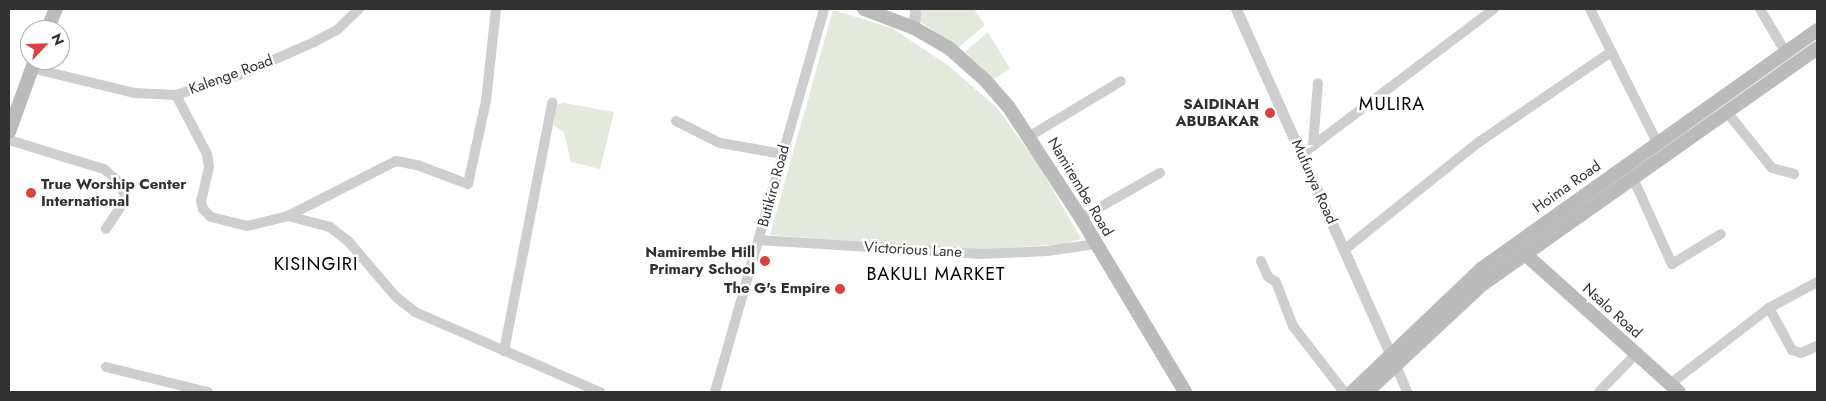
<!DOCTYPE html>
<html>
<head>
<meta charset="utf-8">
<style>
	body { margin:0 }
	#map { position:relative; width:1826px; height:401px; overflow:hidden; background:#fff; font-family:Jost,sans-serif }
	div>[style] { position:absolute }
	.green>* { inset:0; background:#e3e9dd }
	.minor>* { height:10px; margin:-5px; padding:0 5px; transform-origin:5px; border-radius:5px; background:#cecece }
	.tertiary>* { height:11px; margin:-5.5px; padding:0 5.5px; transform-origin:5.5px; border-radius:5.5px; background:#cecece }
	.secondary>* { height:14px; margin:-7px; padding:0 7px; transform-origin:7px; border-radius:7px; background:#bbb }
	.dots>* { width:14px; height:14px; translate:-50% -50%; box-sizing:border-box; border:2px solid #fff; border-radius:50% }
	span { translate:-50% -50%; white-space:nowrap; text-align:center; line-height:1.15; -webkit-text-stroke:5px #fff; paint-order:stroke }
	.street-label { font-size:15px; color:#313131 }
	.poi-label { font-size:15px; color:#313131; font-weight:700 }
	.right { translate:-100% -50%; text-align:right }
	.left { translate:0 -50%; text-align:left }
	.quarter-label { font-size:18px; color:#000; letter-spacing:1px }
	.frame { position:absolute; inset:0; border:10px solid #313131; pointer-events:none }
	.north { position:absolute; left:20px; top:20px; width:50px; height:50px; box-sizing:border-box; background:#fff; border:1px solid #adadad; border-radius:50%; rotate:66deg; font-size:14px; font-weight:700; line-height:20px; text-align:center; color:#313131 }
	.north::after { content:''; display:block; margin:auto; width:18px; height:22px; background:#d94142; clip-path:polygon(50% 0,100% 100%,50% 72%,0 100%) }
</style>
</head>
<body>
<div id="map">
	<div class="green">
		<div style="clip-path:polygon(924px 9px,974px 9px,985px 25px,959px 47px,920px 22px,919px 13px)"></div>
		<div style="clip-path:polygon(833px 10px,892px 28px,949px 66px,997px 108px,1038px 164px,1081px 239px,1065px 244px,971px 250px,770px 235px)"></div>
		<div style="clip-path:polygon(988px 32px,1010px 69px,994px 79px,965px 52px)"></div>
		<div style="clip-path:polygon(564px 103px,614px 112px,600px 169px,571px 162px,564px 132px,554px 126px,555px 105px)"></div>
	</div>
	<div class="minor">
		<div style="left:1590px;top:9px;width:151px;rotate:63.3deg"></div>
		<div style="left:1760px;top:9px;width:51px;rotate:59.4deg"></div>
		<div style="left:31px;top:68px;width:106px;rotate:13.6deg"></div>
		<div style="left:134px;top:93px;width:42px;rotate:2.7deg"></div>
		<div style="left:176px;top:95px;width:66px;rotate:-17.6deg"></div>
		<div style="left:239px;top:75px;width:82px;rotate:-23.7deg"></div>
		<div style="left:314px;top:42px;width:27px;rotate:-28deg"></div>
		<div style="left:338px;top:29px;width:29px;rotate:-44deg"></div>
		<div style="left:176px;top:95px;width:67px;rotate:62.3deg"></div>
		<div style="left:207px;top:154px;width:13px;rotate:81deg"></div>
		<div style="left:209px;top:167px;width:35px;rotate:103deg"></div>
		<div style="left:201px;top:201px;width:8px;rotate:76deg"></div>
		<div style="left:203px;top:209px;width:11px;rotate:45deg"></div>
		<div style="left:211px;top:217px;width:37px;rotate:14deg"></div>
		<div style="left:247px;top:226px;width:42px;rotate:-13.7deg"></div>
		<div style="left:288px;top:216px;width:43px;rotate:14.7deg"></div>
		<div style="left:330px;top:227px;width:24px;rotate:38deg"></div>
		<div style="left:349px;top:242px;width:72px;rotate:49.5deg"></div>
		<div style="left:396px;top:297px;width:24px;rotate:38deg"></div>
		<div style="left:415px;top:312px;width:202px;rotate:23.4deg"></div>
		<div style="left:1726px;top:111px;width:73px;rotate:51.1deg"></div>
		<div style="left:1772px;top:168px;width:23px;rotate:15deg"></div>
		<div style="left:676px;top:121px;width:49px;rotate:26.6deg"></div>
		<div style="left:720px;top:143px;width:64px;rotate:9.9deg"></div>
		<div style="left:1030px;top:136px;width:106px;rotate:-31.1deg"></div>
		<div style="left:9px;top:140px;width:99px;rotate:17deg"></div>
		<div style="left:104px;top:169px;width:21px;rotate:41deg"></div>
		<div style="left:120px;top:183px;width:17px;rotate:69deg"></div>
		<div style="left:126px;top:199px;width:36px;rotate:124deg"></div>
		<div style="left:1313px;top:146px;width:63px;rotate:-85.5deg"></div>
		<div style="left:1302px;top:154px;width:241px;rotate:-37.1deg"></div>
		<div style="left:1632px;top:176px;width:97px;rotate:65.6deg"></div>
		<div style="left:1672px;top:264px;width:57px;rotate:-31.5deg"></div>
		<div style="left:288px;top:216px;width:121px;rotate:-27deg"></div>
		<div style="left:396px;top:161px;width:21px;rotate:11deg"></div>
		<div style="left:417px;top:165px;width:54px;rotate:20.4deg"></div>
		<div style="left:468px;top:184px;width:85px;rotate:-77.8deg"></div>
		<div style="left:486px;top:101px;width:93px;rotate:-83.8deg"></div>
		<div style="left:1081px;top:218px;width:91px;rotate:-29.7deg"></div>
		<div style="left:759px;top:240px;width:220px;rotate:3.6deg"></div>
		<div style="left:979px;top:254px;width:68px;rotate:-2.5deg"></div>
		<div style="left:1047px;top:251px;width:49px;rotate:-8.1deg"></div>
		<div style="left:1344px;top:250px;width:173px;rotate:-38.7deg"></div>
		<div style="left:1479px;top:142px;width:160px;rotate:-34.3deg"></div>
		<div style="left:1261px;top:261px;width:17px;rotate:66deg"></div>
		<div style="left:1268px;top:277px;width:9px;rotate:32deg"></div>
		<div style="left:1276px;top:282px;width:47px;rotate:68.9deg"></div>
		<div style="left:1293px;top:326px;width:83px;rotate:52.3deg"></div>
		<div style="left:1769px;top:308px;width:48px;rotate:61.3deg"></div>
		<div style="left:1792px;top:350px;width:9px;rotate:18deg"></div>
		<div style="left:1801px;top:353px;width:17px;rotate:-24deg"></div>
		<div style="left:504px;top:351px;width:253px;rotate:-79deg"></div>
		<div style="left:1394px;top:361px;width:34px;rotate:67deg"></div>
		<div style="left:106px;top:367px;width:105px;rotate:13.8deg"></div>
		<div style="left:1670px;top:384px;width:125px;rotate:-37.5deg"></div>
		<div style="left:1769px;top:308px;width:55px;rotate:-28.4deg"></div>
		<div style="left:715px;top:392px;width:398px;rotate:-74.1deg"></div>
		<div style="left:1599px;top:392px;width:53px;rotate:-45.8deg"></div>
	</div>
	<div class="tertiary">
		<div style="left:1236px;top:9px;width:380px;rotate:65.9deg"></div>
		<div style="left:914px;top:28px;width:19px;rotate:-87deg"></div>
	</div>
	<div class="secondary">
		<div style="left:864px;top:9px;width:53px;rotate:20.8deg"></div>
		<div style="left:914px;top:28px;width:40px;rotate:29.7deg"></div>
		<div style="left:949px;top:48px;width:48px;rotate:41.6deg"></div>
		<div style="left:985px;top:80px;width:35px;rotate:49deg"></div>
		<div style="left:1008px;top:106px;width:134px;rotate:56.9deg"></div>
		<div style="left:1081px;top:218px;width:203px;rotate:59.1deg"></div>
		<div style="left:47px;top:30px;width:23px;rotate:-67deg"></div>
		<div style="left:9px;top:132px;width:77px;rotate:-70.1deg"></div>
		<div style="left:1524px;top:253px;width:208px;rotate:41.9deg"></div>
		<div style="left:1352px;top:392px;width:178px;rotate:-43.6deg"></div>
		<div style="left:1481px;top:269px;width:412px;rotate:-35.4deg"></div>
		<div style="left:1367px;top:392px;width:158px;rotate:-43deg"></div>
		<div style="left:1483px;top:284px;width:409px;rotate:-35.2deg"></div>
	</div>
	<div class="dots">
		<div style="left:1270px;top:113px;background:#d94142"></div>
		<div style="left:31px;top:193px;background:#d94142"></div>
		<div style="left:765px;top:261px;background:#d94142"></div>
		<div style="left:840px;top:289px;background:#d94142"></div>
	</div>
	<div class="street-label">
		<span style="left:231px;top:75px;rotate:-20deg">Kalenge Road</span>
		<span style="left:1314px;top:182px;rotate:66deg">Mufunya Road</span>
		<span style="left:774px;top:186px;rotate:-75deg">Butikiro Road</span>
		<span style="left:1080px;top:187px;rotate:59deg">Namirembe Road</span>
		<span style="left:1567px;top:187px;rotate:-35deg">Hoima Road</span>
		<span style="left:913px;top:250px;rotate:3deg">Victorious Lane</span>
		<span style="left:1612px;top:311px;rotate:42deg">Nsalo Road</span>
	</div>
	<div class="poi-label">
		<span class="right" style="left:1259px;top:113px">SAIDINAH<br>ABUBAKAR</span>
		<span class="left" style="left:41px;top:193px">True Worship Center<br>International</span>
		<span class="right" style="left:755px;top:261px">Namirembe Hill<br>Primary School</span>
		<span class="right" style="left:830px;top:289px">The G's Empire</span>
	</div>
	<div class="quarter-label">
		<span style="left:1392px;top:104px">MULIRA</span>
		<span style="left:316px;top:264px">KISINGIRI</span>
		<span style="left:936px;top:274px">BAKULI MARKET</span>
	</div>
	<div class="frame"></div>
	<div class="north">N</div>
</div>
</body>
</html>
